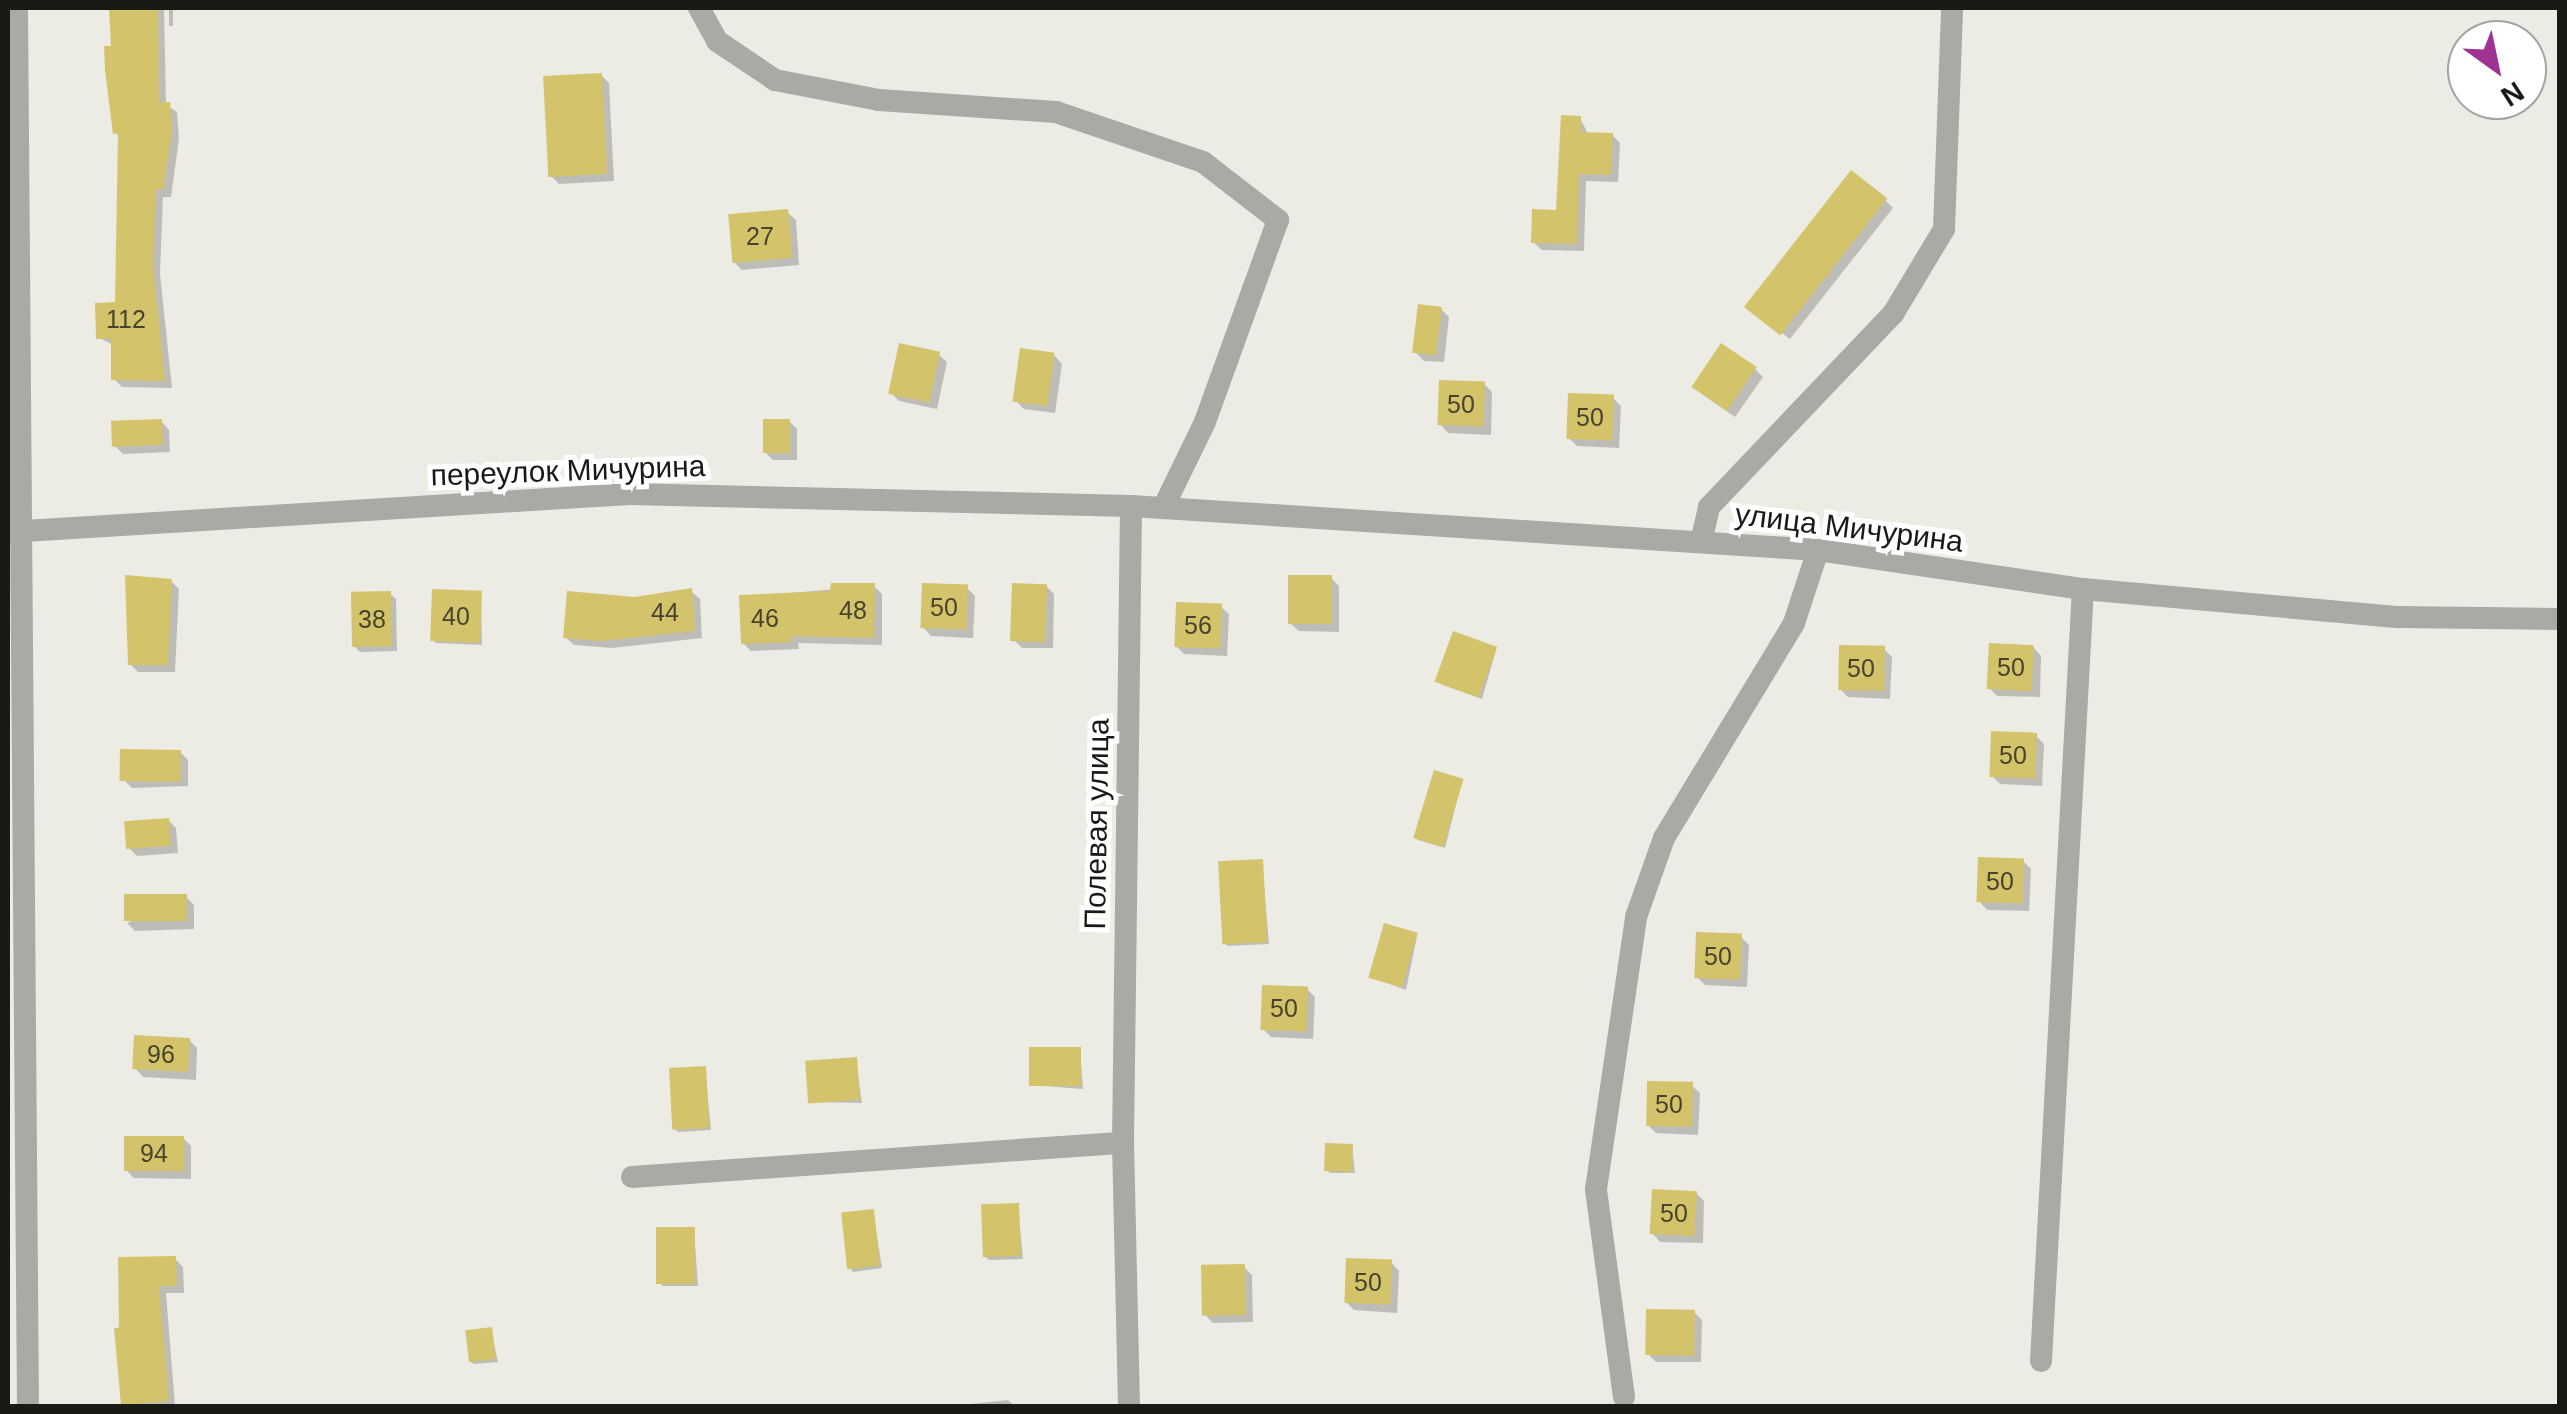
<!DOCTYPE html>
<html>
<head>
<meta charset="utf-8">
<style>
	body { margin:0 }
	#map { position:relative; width:2567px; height:1414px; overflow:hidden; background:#edece4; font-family:Arial,sans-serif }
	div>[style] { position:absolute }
	.shadow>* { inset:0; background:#0003; transform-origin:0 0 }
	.building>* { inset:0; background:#d3c36a; transform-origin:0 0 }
	.street>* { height:22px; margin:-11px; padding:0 11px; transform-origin:11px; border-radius:11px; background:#aba9a6 }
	span { translate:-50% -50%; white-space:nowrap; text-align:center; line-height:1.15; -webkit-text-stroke:10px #fff; paint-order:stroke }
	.number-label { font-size:25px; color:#48442b }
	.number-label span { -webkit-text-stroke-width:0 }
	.street-label { font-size:30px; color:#191916 }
	.frame { position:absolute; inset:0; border:10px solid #191916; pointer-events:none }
	.north { position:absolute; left:2447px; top:20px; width:100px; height:100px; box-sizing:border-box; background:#fff; border:2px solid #a3a3a2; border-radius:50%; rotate:147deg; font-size:28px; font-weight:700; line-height:40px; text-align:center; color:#191916 }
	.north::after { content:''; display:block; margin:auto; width:35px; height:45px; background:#9e3394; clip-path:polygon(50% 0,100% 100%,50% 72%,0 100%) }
</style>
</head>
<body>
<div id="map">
	<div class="shadow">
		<div style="clip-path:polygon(111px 8px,164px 8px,166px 105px,177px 112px,179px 139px,171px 197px,163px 197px,160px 274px,172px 388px,122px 387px,114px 379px,114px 345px,99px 338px,118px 304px,120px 138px,115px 132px)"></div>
		<div style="left:169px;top:8px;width:4px;height:18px"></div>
		<div style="clip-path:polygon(601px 75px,609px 83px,614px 181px,559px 184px,551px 176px)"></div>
		<div style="clip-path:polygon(1580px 118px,1588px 134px,1612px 135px,1620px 143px,1618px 182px,1586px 181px,1584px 251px,1542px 250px,1533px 242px,1559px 213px)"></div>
		<div style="clip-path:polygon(1885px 200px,1893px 208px,1790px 339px,1755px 313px)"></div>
		<div style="clip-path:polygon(787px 212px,796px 220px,799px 265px,742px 270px,734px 262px)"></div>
		<div style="clip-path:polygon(1441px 309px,1449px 317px,1444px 362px,1424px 361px,1416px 353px)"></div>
		<div style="clip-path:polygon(938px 354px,947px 362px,937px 409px,899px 401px,891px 393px)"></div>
		<div style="clip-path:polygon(1054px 355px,1062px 364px,1055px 413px,1024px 409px,1016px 401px)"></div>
		<div style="clip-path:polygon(1755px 369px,1763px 377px,1735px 417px,1702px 394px)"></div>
		<div style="clip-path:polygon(1484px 384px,1492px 392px,1491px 435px,1448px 433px,1440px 424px)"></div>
		<div style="clip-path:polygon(1613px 398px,1621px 406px,1619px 448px,1577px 446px,1569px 438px)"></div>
		<div style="clip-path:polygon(161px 421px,169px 430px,170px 452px,123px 454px,115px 446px)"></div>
		<div style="clip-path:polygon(789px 421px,797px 429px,797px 460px,773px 460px,765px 452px)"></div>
		<div style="clip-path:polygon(1331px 578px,1339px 586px,1339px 632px,1299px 631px,1290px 623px)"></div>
		<div style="clip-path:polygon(171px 581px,179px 589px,175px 672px,138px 672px,130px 664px)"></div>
		<div style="clip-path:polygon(874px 586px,882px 594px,882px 645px,798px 643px,799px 649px,751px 651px,743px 643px,742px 597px)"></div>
		<div style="clip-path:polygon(1046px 586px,1054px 594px,1053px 648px,1022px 648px,1014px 640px)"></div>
		<div style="clip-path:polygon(967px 588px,975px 596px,973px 638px,931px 636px,923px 627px)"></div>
		<div style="clip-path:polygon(691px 591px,700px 599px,702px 638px,612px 648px,574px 645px,565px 637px,635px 599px)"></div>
		<div style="clip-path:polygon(390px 594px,396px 599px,397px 651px,360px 652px,354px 646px)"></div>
		<div style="clip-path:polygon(481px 594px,482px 645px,436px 643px,433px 640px)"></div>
		<div style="clip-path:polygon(1220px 606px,1229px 614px,1227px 656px,1184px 654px,1176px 646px)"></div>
		<div style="clip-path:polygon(2033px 647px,2041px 656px,2040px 697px,1997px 696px,1989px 688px)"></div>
		<div style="clip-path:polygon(1884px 649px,1892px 657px,1890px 699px,1848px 697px,1840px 689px)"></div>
		<div style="clip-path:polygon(1496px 650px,1482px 699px,1441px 684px)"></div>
		<div style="clip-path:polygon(2036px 736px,2044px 744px,2042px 786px,2000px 784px,1992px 776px)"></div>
		<div style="clip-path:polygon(180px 752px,188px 760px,188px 786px,132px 788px,124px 780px)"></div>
		<div style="clip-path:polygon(1462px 781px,1445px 848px,1418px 840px,1415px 836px)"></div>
		<div style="clip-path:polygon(168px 820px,176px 828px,178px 853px,137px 856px,129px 848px)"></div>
		<div style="clip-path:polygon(2023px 861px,2031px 869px,2029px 911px,1987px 910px,1979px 901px)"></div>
		<div style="clip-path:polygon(1262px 862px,1269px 944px,1228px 946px,1224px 943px)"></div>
		<div style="clip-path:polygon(186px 897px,194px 905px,194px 929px,135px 931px,127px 923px)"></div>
		<div style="clip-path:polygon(1417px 936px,1406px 990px,1371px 977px)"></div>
		<div style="clip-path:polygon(1741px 937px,1749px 945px,1747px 987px,1705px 985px,1697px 977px)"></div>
		<div style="clip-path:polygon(1307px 989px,1315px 997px,1313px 1039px,1271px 1037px,1263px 1029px)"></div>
		<div style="clip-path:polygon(189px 1040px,197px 1048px,196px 1080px,143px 1077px,135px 1068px)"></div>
		<div style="clip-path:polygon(1080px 1049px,1083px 1089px,1031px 1085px)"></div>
		<div style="clip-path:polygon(856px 1060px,862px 1103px,810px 1102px)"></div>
		<div style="clip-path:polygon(705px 1068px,711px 1130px,678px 1132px,675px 1129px)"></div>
		<div style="clip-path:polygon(1691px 1085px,1700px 1093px,1698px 1135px,1656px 1133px,1648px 1125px)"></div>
		<div style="clip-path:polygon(183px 1138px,191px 1146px,191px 1179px,134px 1178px,126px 1170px)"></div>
		<div style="clip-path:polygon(1352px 1146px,1355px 1173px,1330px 1173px,1327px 1170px)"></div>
		<div style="clip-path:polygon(1696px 1193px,1704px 1201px,1703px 1243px,1660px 1242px,1652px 1233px)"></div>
		<div style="clip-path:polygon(1018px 1205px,1023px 1259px,989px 1260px,986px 1257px)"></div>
		<div style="clip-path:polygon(873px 1212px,882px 1268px,853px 1272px,850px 1268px)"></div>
		<div style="clip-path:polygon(694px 1229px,698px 1286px,663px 1286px,660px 1283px)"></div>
		<div style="clip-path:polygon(175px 1259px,183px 1267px,184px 1293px,166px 1293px,175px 1406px,123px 1406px,116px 1330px)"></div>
		<div style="clip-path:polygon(1391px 1262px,1399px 1271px,1397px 1313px,1354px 1310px,1346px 1302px)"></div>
		<div style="clip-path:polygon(1244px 1267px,1252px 1275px,1253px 1322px,1213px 1323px,1205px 1315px)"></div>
		<div style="clip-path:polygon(1694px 1312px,1702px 1320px,1701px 1362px,1656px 1362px,1648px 1354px)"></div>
		<div style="clip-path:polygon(491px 1330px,498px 1362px,474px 1364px,470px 1361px)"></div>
		<div style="clip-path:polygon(1008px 1400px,1015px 1406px,953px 1406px)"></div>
	</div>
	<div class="building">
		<div style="clip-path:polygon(109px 8px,158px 8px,159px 103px,170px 102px,172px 129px,163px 190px,156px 190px,153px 264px,165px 381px,111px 380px,111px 338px,96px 339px,95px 303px,115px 302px,118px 133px,113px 134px,105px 70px,104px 46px,111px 46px)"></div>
		<div style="left:602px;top:73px;width:101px;height:59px;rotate:87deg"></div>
		<div style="clip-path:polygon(1561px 115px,1581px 116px,1581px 132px,1613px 133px,1611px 175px,1579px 174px,1577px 244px,1531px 243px,1532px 209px,1556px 210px)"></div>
		<div style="left:1851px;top:170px;width:46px;height:174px;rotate:38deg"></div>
		<div style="left:788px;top:209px;width:49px;height:60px;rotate:85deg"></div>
		<div style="left:1418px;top:304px;width:24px;height:49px;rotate:7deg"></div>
		<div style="left:899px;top:343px;width:42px;height:52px;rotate:12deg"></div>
		<div style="left:1721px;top:343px;width:43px;height:53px;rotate:34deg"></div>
		<div style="left:1020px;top:348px;width:35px;height:54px;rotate:8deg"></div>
		<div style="left:1439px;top:380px;width:46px;height:45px;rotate:2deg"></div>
		<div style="left:1568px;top:393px;width:46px;height:46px;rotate:2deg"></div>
		<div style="left:162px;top:419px;width:26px;height:51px;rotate:88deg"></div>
		<div style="left:763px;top:419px;width:27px;height:34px"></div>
		<div style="clip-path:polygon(125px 575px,172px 579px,168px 665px,128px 665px)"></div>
		<div style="left:1288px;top:575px;width:44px;height:49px"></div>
		<div style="clip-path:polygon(831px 583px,875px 583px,874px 638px,792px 636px,792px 642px,741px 644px,739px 595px,830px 591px)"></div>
		<div style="left:922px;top:583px;width:46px;height:45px;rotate:2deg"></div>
		<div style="left:1012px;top:583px;width:35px;height:58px;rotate:2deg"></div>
		<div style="clip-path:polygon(692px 588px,695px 631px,602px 641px,563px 638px,567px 591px,635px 597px)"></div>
		<div style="left:432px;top:589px;width:50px;height:52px;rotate:2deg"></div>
		<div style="left:391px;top:591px;width:55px;height:40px;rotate:89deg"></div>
		<div style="left:1176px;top:602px;width:46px;height:45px;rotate:2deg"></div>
		<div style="left:1453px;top:631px;width:47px;height:54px;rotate:20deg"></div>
		<div style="left:1989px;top:643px;width:45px;height:46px;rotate:3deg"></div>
		<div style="left:1839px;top:645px;width:46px;height:45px;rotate:1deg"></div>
		<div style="left:1991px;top:731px;width:46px;height:46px;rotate:2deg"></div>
		<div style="left:120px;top:749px;width:61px;height:32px;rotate:1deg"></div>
		<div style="left:1434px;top:770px;width:31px;height:71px;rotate:17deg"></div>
		<div style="left:169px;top:818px;width:28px;height:45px;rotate:86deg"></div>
		<div style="left:1978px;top:857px;width:46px;height:45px;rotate:2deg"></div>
		<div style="left:1263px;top:859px;width:83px;height:45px;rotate:87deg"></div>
		<div style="left:187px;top:894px;width:27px;height:63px;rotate:90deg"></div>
		<div style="left:1384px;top:923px;width:35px;height:57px;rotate:16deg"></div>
		<div style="left:1696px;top:932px;width:46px;height:46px;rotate:2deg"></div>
		<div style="left:1262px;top:985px;width:46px;height:45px;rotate:2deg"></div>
		<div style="left:134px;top:1035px;width:56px;height:34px;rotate:3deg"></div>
		<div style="left:1029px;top:1047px;width:52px;height:39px"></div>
		<div style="left:857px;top:1057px;width:43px;height:52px;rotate:86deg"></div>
		<div style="left:706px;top:1066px;width:62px;height:37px;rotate:87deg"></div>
		<div style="left:1647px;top:1081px;width:46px;height:45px;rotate:1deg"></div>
		<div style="left:124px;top:1136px;width:60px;height:35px"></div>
		<div style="left:1325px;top:1143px;width:28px;height:28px;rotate:2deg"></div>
		<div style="left:1652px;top:1189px;width:45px;height:45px;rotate:3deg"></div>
		<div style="left:1019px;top:1203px;width:53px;height:38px;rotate:88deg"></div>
		<div style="left:874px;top:1209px;width:57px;height:33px;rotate:84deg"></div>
		<div style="left:656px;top:1227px;width:39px;height:57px"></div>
		<div style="clip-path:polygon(176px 1256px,177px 1286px,159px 1286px,169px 1401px,121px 1405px,114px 1328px,119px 1328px,118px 1257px)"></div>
		<div style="left:1346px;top:1258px;width:46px;height:45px;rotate:2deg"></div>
		<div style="left:1245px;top:1264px;width:51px;height:44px;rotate:89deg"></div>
		<div style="left:1646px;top:1309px;width:49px;height:46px;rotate:1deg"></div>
		<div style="left:492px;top:1327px;width:32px;height:27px;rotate:83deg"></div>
	</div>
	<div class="street">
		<div style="left:17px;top:8px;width:1398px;rotate:89.55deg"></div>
		<div style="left:699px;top:8px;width:38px;rotate:61deg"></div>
		<div style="left:717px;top:41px;width:70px;rotate:33.9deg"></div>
		<div style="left:775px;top:80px;width:106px;rotate:10.9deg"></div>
		<div style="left:879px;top:100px;width:177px;rotate:3.9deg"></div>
		<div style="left:1056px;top:112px;width:155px;rotate:18.8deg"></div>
		<div style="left:1203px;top:162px;width:95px;rotate:37.7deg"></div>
		<div style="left:1278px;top:220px;width:215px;rotate:109.9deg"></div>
		<div style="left:1205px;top:422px;width:96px;rotate:116deg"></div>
		<div style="left:8px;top:532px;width:623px;rotate:-3.5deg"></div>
		<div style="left:630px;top:494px;width:501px;rotate:1.37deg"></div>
		<div style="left:1131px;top:506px;width:688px;rotate:3.66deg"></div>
		<div style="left:1818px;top:550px;width:268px;rotate:8.4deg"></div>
		<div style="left:2083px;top:589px;width:317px;rotate:5.1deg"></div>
		<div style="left:2399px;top:617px;width:161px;rotate:0.7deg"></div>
		<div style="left:1701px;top:542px;width:36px;rotate:-77deg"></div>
		<div style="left:1709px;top:507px;width:267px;rotate:-46.4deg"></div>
		<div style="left:1893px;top:314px;width:99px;rotate:-59deg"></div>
		<div style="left:1944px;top:229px;width:221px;rotate:-87.9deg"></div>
		<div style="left:632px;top:1177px;width:492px;rotate:-4deg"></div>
		<div style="left:2041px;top:1361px;width:773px;rotate:-86.89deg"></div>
		<div style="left:1624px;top:1397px;width:210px;rotate:-97.7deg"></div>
		<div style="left:1596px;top:1189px;width:275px;rotate:-81.6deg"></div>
		<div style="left:1636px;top:917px;width:84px;rotate:-70.5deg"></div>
		<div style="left:1664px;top:838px;width:251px;rotate:-58.8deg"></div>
		<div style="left:1794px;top:623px;width:77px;rotate:-71.8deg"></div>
		<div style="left:1129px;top:1406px;width:263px;rotate:-91.3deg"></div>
		<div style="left:1123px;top:1143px;width:637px;rotate:-89.28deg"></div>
	</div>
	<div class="number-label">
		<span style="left:760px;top:236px">27</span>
		<span style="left:126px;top:319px">112</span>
		<span style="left:1461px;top:404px">50</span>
		<span style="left:1590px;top:417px">50</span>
		<span style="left:944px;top:607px">50</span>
		<span style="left:853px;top:610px">48</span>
		<span style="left:665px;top:612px">44</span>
		<span style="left:456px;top:616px">40</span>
		<span style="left:765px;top:618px">46</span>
		<span style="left:372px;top:619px">38</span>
		<span style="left:1198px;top:625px">56</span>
		<span style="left:2011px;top:667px">50</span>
		<span style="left:1861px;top:668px">50</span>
		<span style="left:2013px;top:755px">50</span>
		<span style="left:2000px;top:881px">50</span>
		<span style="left:1718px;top:956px">50</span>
		<span style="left:1284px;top:1008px">50</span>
		<span style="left:161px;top:1054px">96</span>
		<span style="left:1669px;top:1104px">50</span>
		<span style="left:154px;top:1153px">94</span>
		<span style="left:1674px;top:1213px">50</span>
		<span style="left:1368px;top:1282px">50</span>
	</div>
	<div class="street-label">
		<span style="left:568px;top:471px;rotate:-2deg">переулок Мичурина</span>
		<span style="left:1849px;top:528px;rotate:7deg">улица Мичурина</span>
		<span style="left:1097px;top:824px;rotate:-89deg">Полевая улица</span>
	</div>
	<div class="frame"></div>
	<div class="north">N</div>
</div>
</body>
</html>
